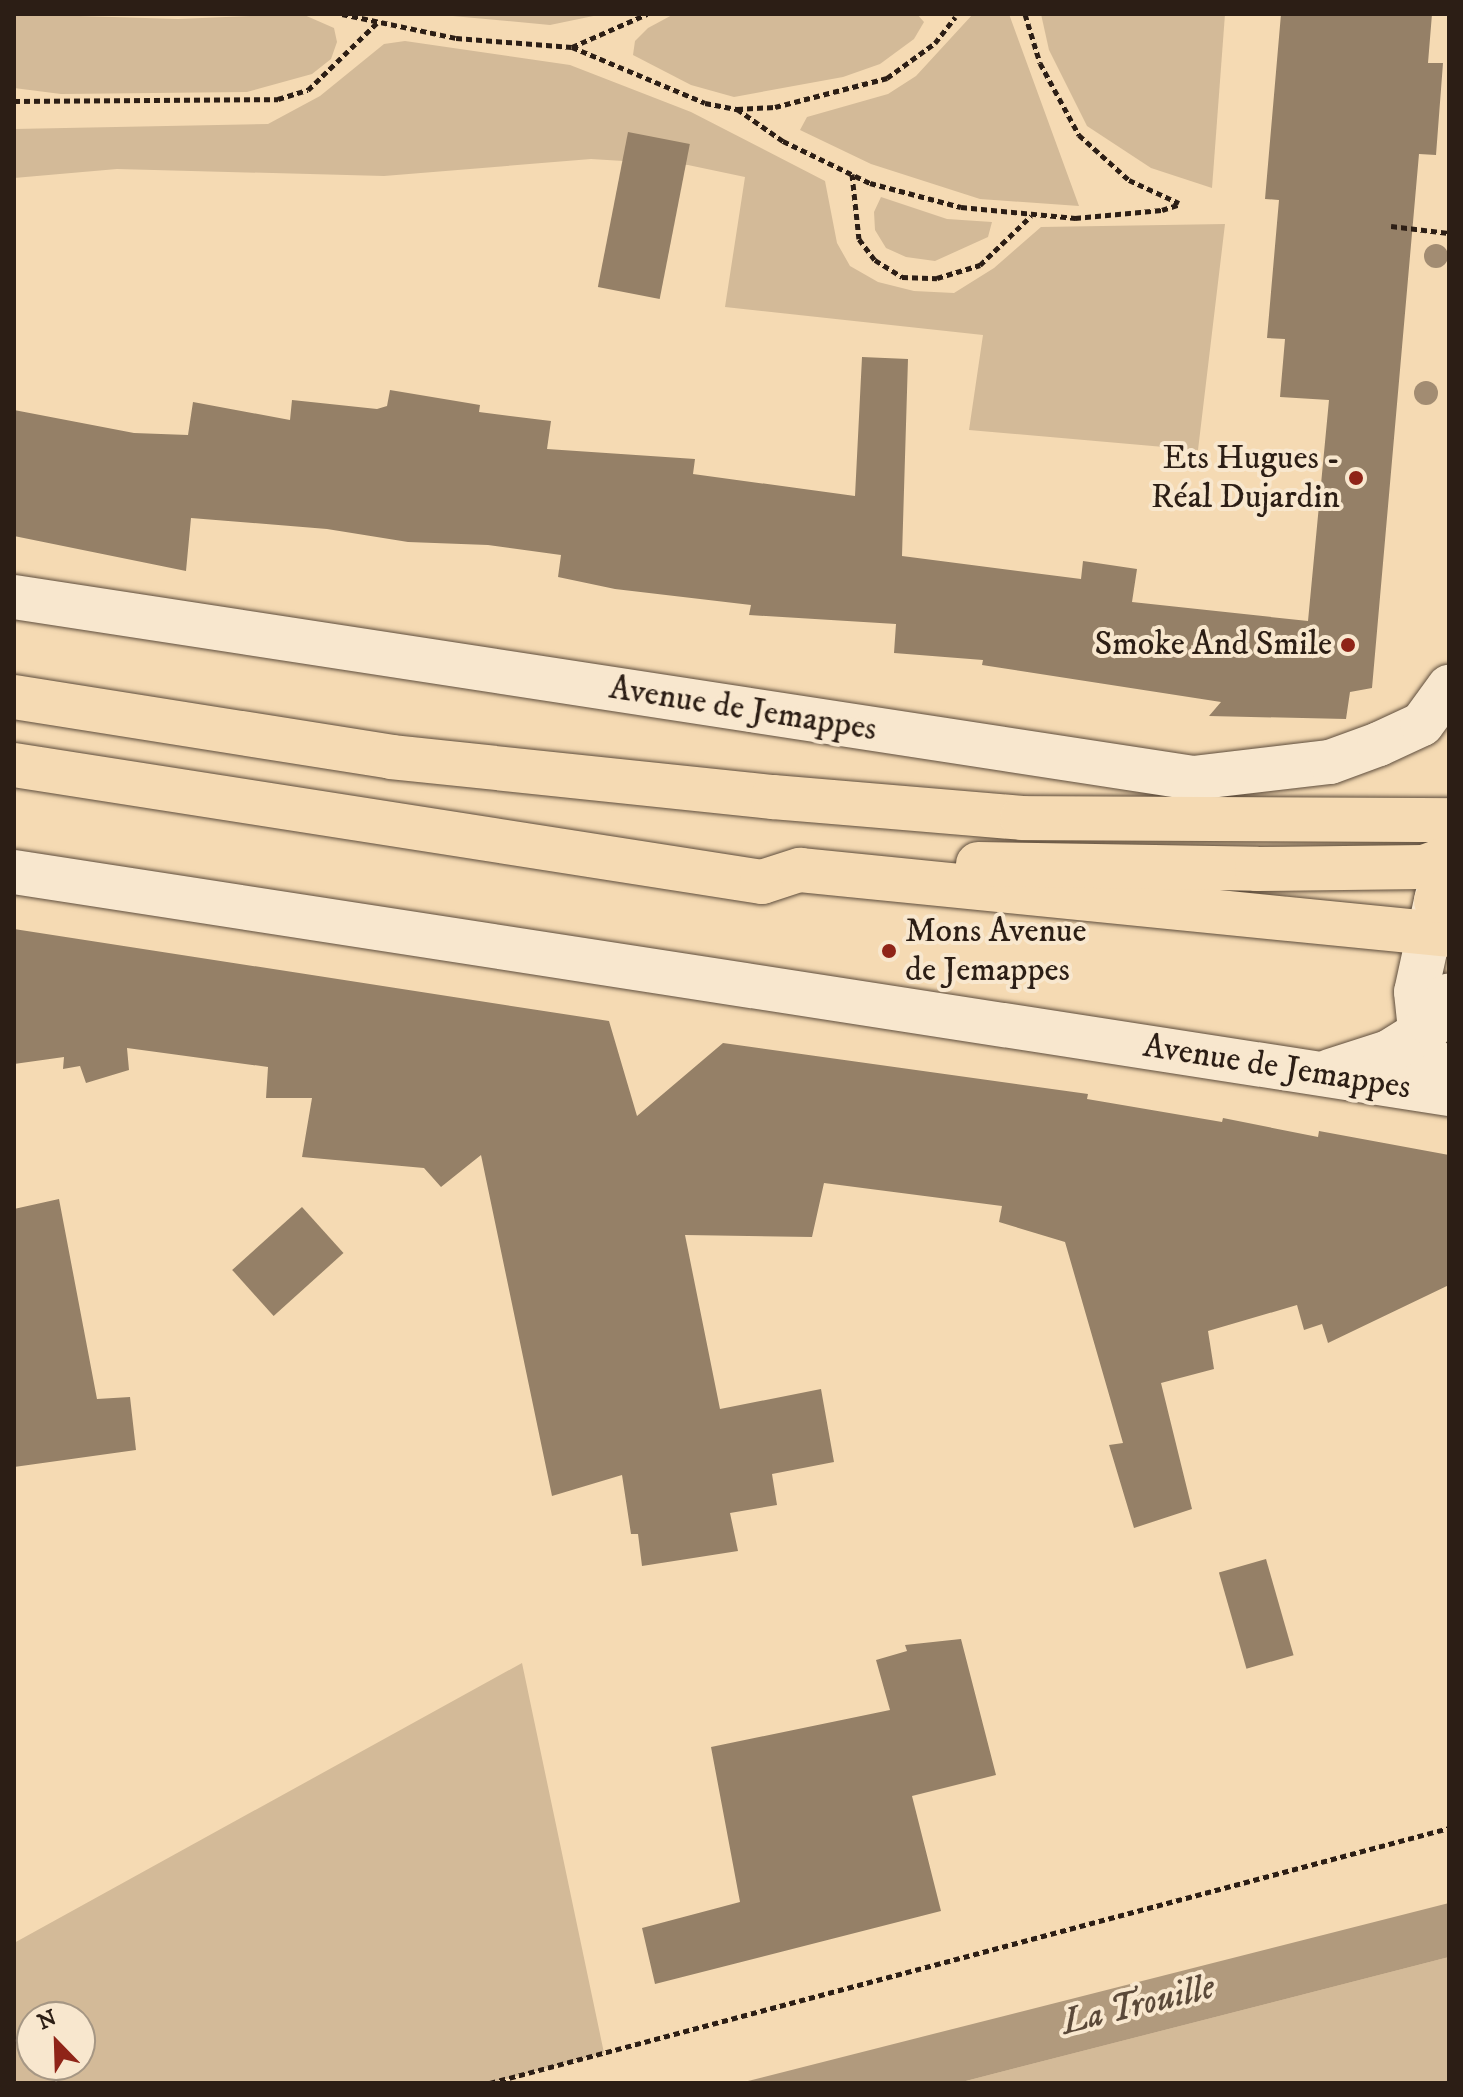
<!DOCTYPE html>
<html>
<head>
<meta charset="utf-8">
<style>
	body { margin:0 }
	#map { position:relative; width:1463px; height:2097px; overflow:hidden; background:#f5dab3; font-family:"IM FELL DW Pica",serif }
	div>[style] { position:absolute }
	.green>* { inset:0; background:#d3ba98 }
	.water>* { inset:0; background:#b19a7d }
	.building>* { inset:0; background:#958067; transform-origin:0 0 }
	.path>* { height:5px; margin-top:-2.5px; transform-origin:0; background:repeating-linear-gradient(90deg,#2c1e15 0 6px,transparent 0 10px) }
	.roads { filter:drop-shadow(0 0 2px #5e4d3c) drop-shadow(0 0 2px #5e4d3c) }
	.minor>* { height:44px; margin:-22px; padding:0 22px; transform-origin:22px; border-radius:22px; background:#f8e7ce }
	.primary>* { height:44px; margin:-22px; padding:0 22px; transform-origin:22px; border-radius:22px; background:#f5dab3 }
	.trees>* { width:24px; height:24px; margin:-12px; border-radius:50%; background:#a28c72 }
	.dots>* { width:22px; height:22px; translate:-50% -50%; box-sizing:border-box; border:4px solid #f8e7ce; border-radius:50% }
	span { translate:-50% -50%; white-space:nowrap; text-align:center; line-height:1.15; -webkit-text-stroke:8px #f8e7ce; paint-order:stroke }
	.poi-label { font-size:34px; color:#2c1e15 }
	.right { translate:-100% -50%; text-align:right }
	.left { translate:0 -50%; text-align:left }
	.street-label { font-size:34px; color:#2c1e15 }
	.water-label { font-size:36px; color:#5b4939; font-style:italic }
	.frame { position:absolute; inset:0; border:16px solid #2c1e15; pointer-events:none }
	.north { position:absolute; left:16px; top:2001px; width:80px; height:80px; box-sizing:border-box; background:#f8e7ce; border:2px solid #a69784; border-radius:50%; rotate:337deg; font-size:22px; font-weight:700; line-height:32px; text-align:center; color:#2c1e15 }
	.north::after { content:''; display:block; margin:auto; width:28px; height:36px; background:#8f2418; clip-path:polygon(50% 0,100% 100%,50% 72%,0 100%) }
</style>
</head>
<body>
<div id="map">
	<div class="green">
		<div style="clip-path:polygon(14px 14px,178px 19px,302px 14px,334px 28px,337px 42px,331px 59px,312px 74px,247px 92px,61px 94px,14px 88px)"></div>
		<div style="clip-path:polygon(431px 14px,603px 14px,550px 25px)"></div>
		<div style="clip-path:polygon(674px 14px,917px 14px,924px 22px,914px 39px,880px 64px,843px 77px,734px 97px,691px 85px,633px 55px,635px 41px,648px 28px)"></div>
		<div style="clip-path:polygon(973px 14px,1009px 14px,1079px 206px,980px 199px,871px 164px,800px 130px,807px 117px,888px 94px,916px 76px)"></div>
		<div style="clip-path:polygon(1041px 14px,1225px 14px,1212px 188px,1151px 168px,1087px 126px,1049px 50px)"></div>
		<div style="clip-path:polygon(405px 41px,570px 65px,691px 112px,825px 181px,837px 243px,850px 266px,878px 282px,914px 291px,954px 293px,994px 268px,1041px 227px,1225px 224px,1198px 450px,969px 430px,983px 335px,725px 307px,745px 177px,688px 165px,591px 159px,384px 176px,117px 169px,14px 178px,14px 129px,268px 124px,320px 96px,384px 44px)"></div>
		<div style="clip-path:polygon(881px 197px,947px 219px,992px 222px,988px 237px,935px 261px,906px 257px,886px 248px,875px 230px,874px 212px)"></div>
		<div style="clip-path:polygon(evenodd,522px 1663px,604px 2053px,490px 2083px,14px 2083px,14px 1943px,522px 1663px,80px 2017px,80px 2065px,32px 2065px,32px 2017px,80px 2017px)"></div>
		<div style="clip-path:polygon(1449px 1957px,1449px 2083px,958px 2083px)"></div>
	</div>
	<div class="water">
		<div style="clip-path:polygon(1449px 1903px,1449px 1957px,958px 2083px,740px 2083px)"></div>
	</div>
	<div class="building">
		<div style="clip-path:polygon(1281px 14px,1432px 14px,1428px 63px,1443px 63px,1436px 155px,1419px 154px,1372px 688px,1350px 692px,1346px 719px,1209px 716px,1221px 702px,982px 665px,983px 660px,894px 653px,896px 624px,749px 615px,751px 605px,615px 589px,558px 577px,561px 555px,488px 545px,408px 542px,327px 529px,191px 518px,186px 571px,14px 536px,14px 410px,134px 433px,188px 435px,193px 402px,290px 420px,292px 400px,377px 409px,387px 406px,390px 390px,480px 405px,479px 412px,551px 421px,547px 449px,695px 459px,693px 474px,855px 496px,862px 357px,908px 359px,902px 556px,1081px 579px,1083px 561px,1137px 569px,1132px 602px,1308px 621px,1329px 400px,1280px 397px,1285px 339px,1267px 338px,1279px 200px,1265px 199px)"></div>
		<div style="left:628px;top:132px;width:63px;height:158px;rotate:11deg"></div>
		<div style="clip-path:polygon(14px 929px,609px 1021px,637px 1116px,723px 1043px,1088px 1094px,1087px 1099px,1222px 1122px,1223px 1118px,1318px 1137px,1319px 1131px,1449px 1155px,1449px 1285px,1328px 1343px,1322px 1324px,1304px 1330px,1297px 1305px,1208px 1331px,1214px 1369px,1161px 1383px,1192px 1509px,1134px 1528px,1109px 1445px,1123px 1443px,1065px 1242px,999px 1222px,1002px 1206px,824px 1183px,812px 1237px,685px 1235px,720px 1409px,821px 1389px,834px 1462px,772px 1474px,777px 1505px,730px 1513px,738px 1551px,642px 1566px,638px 1534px,631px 1534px,622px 1475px,552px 1496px,481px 1155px,441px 1187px,424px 1168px,302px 1157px,312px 1098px,266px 1098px,268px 1067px,127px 1048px,129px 1070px,86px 1083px,80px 1066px,63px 1069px,64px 1057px,14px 1064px)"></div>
		<div style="clip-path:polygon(59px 1199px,97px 1399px,130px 1397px,136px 1450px,14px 1467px,14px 1209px)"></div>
		<div style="left:302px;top:1207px;width:62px;height:94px;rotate:48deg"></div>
		<div style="left:1266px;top:1559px;width:100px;height:49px;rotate:74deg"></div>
		<div style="clip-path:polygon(961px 1639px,996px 1775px,912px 1796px,941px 1911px,655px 1984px,642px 1928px,740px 1902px,711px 1747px,890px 1710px,876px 1660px,907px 1651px,905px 1645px)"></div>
	</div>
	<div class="path">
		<div style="left:342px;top:14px;width:116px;rotate:11.9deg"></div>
		<div style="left:456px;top:38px;width:116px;rotate:4.4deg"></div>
		<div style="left:572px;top:47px;width:82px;rotate:-23.7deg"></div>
		<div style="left:1025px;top:14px;width:51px;rotate:73deg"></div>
		<div style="left:1040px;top:63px;width:82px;rotate:61.6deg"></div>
		<div style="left:1079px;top:135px;width:67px;rotate:42deg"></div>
		<div style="left:1129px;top:180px;width:55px;rotate:24.7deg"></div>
		<div style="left:572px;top:47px;width:144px;rotate:22.8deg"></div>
		<div style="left:705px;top:103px;width:33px;rotate:11deg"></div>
		<div style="left:737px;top:109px;width:38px;rotate:-3deg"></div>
		<div style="left:775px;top:107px;width:116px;rotate:-14.5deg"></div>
		<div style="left:887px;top:78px;width:59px;rotate:-36.1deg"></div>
		<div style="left:935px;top:43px;width:33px;rotate:-52deg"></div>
		<div style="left:14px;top:101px;width:264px;rotate:-0.4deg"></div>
		<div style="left:278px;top:99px;width:31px;rotate:-17deg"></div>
		<div style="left:308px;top:90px;width:96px;rotate:-44.2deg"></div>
		<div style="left:737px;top:109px;width:56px;rotate:34.8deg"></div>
		<div style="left:783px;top:141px;width:97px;rotate:25.8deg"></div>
		<div style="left:870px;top:183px;width:94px;rotate:14.8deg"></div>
		<div style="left:961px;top:207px;width:115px;rotate:5.5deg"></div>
		<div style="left:1075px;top:218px;width:87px;rotate:-5.3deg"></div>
		<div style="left:1162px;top:210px;width:19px;rotate:-18deg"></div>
		<div style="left:852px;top:174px;width:65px;rotate:83.9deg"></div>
		<div style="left:859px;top:239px;width:26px;rotate:53deg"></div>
		<div style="left:875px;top:260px;width:32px;rotate:32deg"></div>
		<div style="left:902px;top:277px;width:35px;rotate:2deg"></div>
		<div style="left:937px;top:278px;width:45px;rotate:-16.8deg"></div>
		<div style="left:980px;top:265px;width:71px;rotate:-43.9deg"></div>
		<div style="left:1391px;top:226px;width:58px;rotate:6.9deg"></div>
		<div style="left:490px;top:2083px;width:992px;rotate:-14.89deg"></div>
	</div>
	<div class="roads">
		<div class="minor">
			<div style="left:14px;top:597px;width:1193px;rotate:8.73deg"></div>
			<div style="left:1193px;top:778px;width:138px;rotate:-6.7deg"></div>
			<div style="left:1330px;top:762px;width:52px;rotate:-20.2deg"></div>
			<div style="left:1379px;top:744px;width:47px;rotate:-24.9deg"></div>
			<div style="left:1422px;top:724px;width:46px;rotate:-53.9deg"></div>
			<div style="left:14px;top:872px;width:1452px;rotate:8.79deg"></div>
			<div style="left:1437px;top:896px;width:98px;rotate:102.3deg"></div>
			<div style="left:1416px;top:992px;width:57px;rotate:84deg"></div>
			<div style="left:1422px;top:1049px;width:40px;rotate:47deg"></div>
			<div style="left:1330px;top:1071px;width:62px;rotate:-17.9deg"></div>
			<div style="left:1389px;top:1052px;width:51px;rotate:-32.1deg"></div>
			<div style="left:1432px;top:1025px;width:34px;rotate:-60deg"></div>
		</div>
		<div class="primary">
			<div style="left:14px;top:697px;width:382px;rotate:9deg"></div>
			<div style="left:391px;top:757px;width:384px;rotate:6deg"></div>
			<div style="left:773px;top:797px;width:250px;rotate:4.8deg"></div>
			<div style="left:1022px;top:818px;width:427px;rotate:0.3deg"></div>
			<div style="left:14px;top:765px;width:757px;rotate:8.89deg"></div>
			<div style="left:762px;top:882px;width:40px;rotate:-18deg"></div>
			<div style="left:800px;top:870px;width:652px;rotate:5.72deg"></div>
			<div style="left:978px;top:864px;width:279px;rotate:1deg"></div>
			<div style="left:1257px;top:869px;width:167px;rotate:-0.7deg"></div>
			<div style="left:1424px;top:867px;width:27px;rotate:-20deg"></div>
			<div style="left:1436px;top:901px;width:18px;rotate:-43deg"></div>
		</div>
	</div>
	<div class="trees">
		<div style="left:1436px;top:256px"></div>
		<div style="left:1426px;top:393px"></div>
	</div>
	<div class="dots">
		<div style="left:1356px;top:478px;background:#8f2418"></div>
		<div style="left:1348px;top:645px;background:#8f2418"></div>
		<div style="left:889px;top:951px;background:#8f2418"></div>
	</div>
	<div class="poi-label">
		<span class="right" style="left:1340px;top:478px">Ets Hugues -<br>Réal Dujardin</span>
		<span class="right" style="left:1332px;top:645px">Smoke And Smile</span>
		<span class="left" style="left:905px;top:951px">Mons Avenue<br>de Jemappes</span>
	</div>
	<div class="street-label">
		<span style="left:743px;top:709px;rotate:9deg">Avenue de Jemappes</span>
		<span style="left:1277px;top:1067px;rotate:9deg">Avenue de Jemappes</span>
	</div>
	<div class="water-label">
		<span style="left:1138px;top:2005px;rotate:-14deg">La Trouille</span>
	</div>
	<div class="frame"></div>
	<div class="north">N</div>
</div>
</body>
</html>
